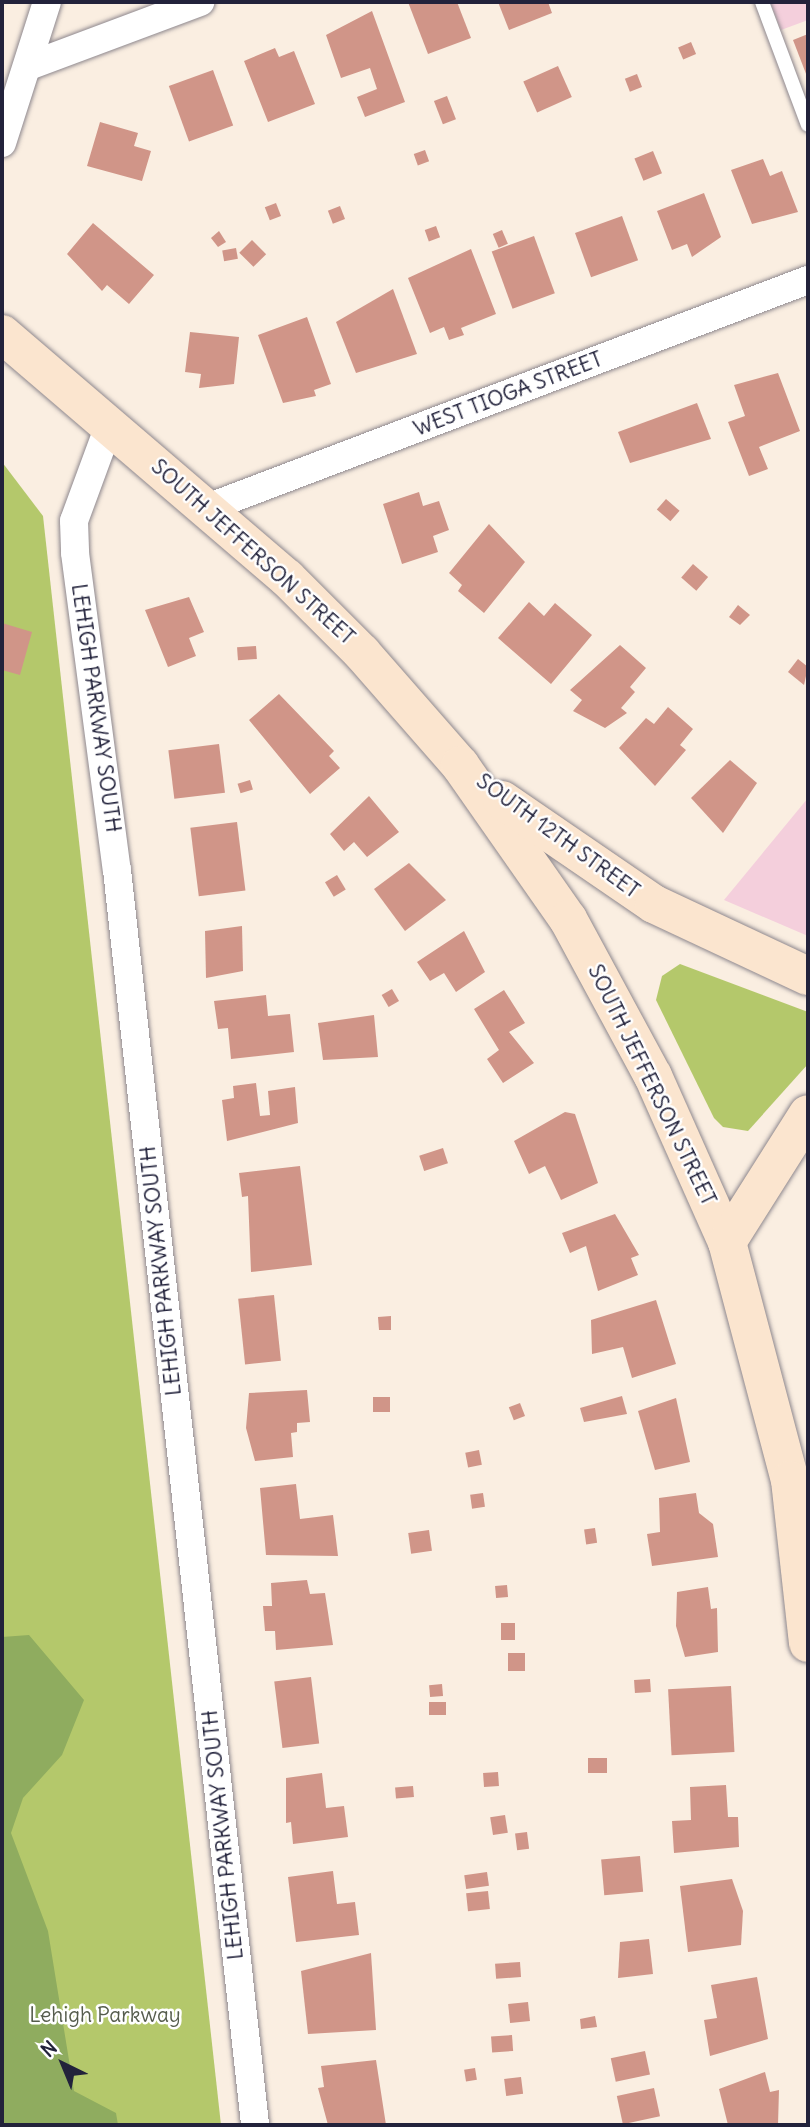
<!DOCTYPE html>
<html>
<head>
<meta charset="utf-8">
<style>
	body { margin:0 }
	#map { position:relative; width:810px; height:2127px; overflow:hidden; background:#faeee1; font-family:Delius,sans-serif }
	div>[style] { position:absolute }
	.built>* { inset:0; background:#f4cfdc }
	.green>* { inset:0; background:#b4c86b }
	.forest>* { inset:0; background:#8fac5f }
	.building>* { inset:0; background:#d09588; transform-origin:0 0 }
	.roads { filter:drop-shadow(0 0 2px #8e888e) drop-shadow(0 0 2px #8e888e) }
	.lane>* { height:14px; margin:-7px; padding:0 7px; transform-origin:7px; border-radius:7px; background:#fff }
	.street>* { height:28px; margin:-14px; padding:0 14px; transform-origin:14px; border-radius:14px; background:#fff }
	.secondary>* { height:38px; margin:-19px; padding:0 19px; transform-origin:19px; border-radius:19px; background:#fbe5cf }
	span { translate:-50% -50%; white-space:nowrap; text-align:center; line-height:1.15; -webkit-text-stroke:5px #fff; paint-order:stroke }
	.street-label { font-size:21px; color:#22223b }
	.park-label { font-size:21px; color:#555c4c }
	.frame { position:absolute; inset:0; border:4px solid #22223b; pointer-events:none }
	.north { position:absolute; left:28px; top:2029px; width:70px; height:70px; -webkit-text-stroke:5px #fff; paint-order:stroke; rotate:317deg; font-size:19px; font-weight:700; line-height:28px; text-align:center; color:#22223b }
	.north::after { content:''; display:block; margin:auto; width:24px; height:32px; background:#22223b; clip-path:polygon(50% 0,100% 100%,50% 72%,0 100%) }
</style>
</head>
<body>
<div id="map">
	<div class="built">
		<div style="clip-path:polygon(770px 2px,808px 2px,808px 20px,781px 30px)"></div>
		<div style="clip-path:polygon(808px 798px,808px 936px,724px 900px)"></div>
	</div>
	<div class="green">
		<div style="clip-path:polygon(2px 462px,43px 516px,221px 2125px,2px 2125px)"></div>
		<div style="clip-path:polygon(680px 964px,808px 1012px,808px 1064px,748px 1131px,723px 1127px,714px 1118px,656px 1000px,662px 976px)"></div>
	</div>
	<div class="forest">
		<div style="clip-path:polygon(29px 1635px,84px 1700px,62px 1755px,23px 1798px,11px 1833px,48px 1931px,74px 2091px,116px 2113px,118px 2125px,2px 2125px,2px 1637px)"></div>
	</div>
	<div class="building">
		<div style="clip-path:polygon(408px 2px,457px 2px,471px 38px,428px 54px)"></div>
		<div style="clip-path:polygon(498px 2px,548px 2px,552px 13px,509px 30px)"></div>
		<div style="clip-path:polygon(372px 11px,405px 102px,365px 117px,357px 97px,377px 89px,370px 68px,341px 78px,326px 35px)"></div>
		<div style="clip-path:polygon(808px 34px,808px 79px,793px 40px)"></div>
		<div style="left:691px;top:42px;width:13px;height:14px;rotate:67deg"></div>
		<div style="clip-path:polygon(275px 48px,279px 57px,294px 51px,315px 104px,268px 122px,244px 61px)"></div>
		<div style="left:558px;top:66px;width:34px;height:38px;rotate:66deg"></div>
		<div style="left:213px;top:70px;width:59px;height:47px;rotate:70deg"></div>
		<div style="left:637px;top:74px;width:14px;height:13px;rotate:69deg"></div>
		<div style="left:447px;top:96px;width:25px;height:14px;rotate:69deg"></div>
		<div style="clip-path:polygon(100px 122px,138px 133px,134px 146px,151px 151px,142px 181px,87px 166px)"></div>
		<div style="left:425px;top:150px;width:12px;height:12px;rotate:70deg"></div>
		<div style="left:653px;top:151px;width:24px;height:20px;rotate:68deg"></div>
		<div style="clip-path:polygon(763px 159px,770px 176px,782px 171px,798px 212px,752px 224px,731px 170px)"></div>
		<div style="clip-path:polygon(704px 193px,721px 237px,692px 257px,687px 244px,672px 250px,657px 211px)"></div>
		<div style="left:276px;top:203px;width:14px;height:12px;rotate:69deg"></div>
		<div style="left:340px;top:206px;width:14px;height:13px;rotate:69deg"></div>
		<div style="left:622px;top:216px;width:47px;height:50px;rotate:70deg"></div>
		<div style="clip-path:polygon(93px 223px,154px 275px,129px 304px,107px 285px,102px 291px,67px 254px)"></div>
		<div style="left:436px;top:226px;width:12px;height:12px;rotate:70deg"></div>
		<div style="left:502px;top:230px;width:15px;height:10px;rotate:67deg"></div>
		<div style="clip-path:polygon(219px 231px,226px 242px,218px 247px,211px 238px)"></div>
		<div style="left:534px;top:236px;width:61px;height:45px;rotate:70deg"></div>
		<div style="left:252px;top:240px;width:20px;height:18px;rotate:45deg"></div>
		<div style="left:236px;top:248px;width:11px;height:14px;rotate:80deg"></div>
		<div style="clip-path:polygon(471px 249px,496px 314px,461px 328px,464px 335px,449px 340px,444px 327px,430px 333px,408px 278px)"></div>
		<div style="clip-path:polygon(393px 289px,417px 354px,356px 373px,336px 322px)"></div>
		<div style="clip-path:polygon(307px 317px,331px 384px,314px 390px,316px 396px,283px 403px,258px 335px)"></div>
		<div style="clip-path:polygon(190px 332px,239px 337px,234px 384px,199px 388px,201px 374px,185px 372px)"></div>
		<div style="clip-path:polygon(778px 373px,800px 431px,759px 447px,768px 469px,749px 476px,728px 422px,745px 416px,734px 385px)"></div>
		<div style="clip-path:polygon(697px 403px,711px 439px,630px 463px,618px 432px)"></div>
		<div style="clip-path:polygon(419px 492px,423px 506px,439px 501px,449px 530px,433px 536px,438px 552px,402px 564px,383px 504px)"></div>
		<div style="left:666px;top:499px;width:18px;height:14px;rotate:41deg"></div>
		<div style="clip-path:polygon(489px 524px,525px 562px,484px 613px,458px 591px,462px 585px,449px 573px)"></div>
		<div style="left:693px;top:564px;width:20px;height:18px;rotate:41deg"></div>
		<div style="clip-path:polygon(189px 597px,204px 632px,189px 638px,196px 656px,168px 667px,145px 610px)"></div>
		<div style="clip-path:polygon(529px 602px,544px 616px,555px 603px,592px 635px,551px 684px,498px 638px)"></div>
		<div style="clip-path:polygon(738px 605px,750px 615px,740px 625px,729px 617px)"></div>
		<div style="clip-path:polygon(2px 623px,32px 632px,20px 675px,2px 670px)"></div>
		<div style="clip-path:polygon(620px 645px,646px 668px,630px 687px,635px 692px,621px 708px,627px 713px,605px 728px,573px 711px,582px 700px,570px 690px)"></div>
		<div style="left:256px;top:646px;width:13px;height:19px;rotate:86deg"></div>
		<div style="clip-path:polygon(798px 659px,808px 667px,804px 685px,788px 672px)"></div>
		<div style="clip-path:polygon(279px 694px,334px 751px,329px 756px,340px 768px,310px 794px,249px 720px)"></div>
		<div style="clip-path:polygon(668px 707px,693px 729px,680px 745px,686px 750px,655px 786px,619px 748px,646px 718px,654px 724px)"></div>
		<div style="left:219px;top:744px;width:49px;height:51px;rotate:83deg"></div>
		<div style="clip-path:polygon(730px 760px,757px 783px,723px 833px,691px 798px)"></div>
		<div style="left:250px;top:780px;width:10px;height:13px;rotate:73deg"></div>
		<div style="clip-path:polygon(369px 796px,399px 832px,367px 857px,354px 842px,344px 851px,330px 834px)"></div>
		<div style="left:237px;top:822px;width:69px;height:47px;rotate:83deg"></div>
		<div style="clip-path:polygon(409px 863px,446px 900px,405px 931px,374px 889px)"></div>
		<div style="left:337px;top:875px;width:17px;height:14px;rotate:59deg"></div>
		<div style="clip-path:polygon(242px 926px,243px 971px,206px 978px,205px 931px)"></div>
		<div style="clip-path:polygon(464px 931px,485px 972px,456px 992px,444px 973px,430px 981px,417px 962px)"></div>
		<div style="left:392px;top:989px;width:14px;height:12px;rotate:60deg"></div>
		<div style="clip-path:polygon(504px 990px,525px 1023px,509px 1032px,534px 1063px,503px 1083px,487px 1059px,499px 1050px,474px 1009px)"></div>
		<div style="clip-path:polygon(266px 995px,268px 1016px,290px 1014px,294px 1052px,231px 1059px,228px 1028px,218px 1029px,214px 1001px)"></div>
		<div style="clip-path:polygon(374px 1015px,378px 1057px,323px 1060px,318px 1023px)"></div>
		<div style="clip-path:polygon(256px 1083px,260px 1116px,270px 1115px,268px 1091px,295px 1087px,298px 1123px,227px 1141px,222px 1100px,234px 1098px,233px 1086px)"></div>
		<div style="clip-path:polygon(565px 1112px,575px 1114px,598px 1183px,561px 1200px,545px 1166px,529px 1174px,514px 1141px)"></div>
		<div style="left:443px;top:1148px;width:16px;height:25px;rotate:72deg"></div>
		<div style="clip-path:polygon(300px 1166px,312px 1265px,251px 1272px,248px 1196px,242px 1197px,239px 1173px)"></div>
		<div style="clip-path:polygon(615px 1214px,639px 1255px,631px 1258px,638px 1275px,598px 1291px,586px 1246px,570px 1253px,562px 1233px)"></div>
		<div style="left:274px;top:1295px;width:66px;height:36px;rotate:84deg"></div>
		<div style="clip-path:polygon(656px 1300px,676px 1364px,632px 1378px,623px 1347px,592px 1354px,591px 1320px)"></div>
		<div style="clip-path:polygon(391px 1316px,391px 1330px,379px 1330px,378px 1317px)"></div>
		<div style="clip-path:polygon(307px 1390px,310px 1422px,297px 1423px,297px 1432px,291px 1433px,293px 1457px,255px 1461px,246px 1428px,249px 1393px)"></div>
		<div style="clip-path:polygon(622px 1396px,627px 1414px,584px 1422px,580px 1408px)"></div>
		<div style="left:390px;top:1397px;width:15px;height:17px;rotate:90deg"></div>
		<div style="clip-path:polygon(676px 1398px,690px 1462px,655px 1470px,638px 1411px)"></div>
		<div style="left:520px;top:1403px;width:14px;height:12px;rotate:69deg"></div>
		<div style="left:479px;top:1450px;width:15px;height:14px;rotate:79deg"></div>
		<div style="clip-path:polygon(296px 1484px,300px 1519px,333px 1515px,338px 1556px,266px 1555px,260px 1488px)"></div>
		<div style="left:483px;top:1493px;width:14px;height:13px;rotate:82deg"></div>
		<div style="clip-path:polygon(696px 1493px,699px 1513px,713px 1524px,718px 1557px,652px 1566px,647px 1534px,660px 1532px,659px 1498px)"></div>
		<div style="left:595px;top:1528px;width:15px;height:11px;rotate:82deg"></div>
		<div style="left:429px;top:1530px;width:21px;height:21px;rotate:82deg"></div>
		<div style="clip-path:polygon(307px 1580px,310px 1594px,325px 1593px,333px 1645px,276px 1650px,275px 1631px,265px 1631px,264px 1619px,263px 1606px,272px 1606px,271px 1583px)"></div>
		<div style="left:507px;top:1585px;width:12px;height:12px;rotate:85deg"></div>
		<div style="clip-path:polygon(708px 1587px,711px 1609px,717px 1608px,718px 1652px,685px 1657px,676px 1626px,677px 1592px)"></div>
		<div style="left:501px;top:1623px;width:14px;height:17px"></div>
		<div style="left:508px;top:1653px;width:17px;height:18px"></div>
		<div style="left:311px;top:1677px;width:67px;height:37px;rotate:83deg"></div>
		<div style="left:650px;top:1679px;width:13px;height:16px;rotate:86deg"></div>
		<div style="left:442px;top:1684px;width:12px;height:13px;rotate:85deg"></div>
		<div style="left:731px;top:1686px;width:66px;height:63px;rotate:87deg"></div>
		<div style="left:429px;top:1702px;width:17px;height:13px"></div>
		<div style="left:588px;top:1758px;width:19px;height:15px"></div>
		<div style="left:498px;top:1772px;width:14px;height:15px;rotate:86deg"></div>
		<div style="clip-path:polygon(322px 1773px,326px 1808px,344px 1806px,348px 1837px,293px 1844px,291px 1822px,286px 1823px,286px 1778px)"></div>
		<div style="clip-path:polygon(726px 1785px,728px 1817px,738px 1817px,739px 1847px,674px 1853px,672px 1821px,691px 1820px,690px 1787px)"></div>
		<div style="left:413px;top:1786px;width:11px;height:18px;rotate:85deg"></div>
		<div style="left:505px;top:1815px;width:18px;height:15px;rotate:81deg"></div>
		<div style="left:527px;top:1832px;width:17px;height:12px;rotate:83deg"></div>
		<div style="left:640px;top:1856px;width:36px;height:39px;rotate:85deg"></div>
		<div style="clip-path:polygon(333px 1871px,337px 1904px,355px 1902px,359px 1935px,296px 1942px,288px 1877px)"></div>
		<div style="left:487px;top:1872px;width:14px;height:23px;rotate:82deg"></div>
		<div style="clip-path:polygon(732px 1879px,743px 1911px,741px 1945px,688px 1952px,680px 1886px)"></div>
		<div style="left:488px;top:1891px;width:18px;height:22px;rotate:84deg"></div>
		<div style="clip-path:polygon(649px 1939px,653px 1974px,618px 1978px,620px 1942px)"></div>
		<div style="clip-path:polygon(371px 1953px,376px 2030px,308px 2034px,301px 1971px)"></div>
		<div style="left:520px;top:1962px;width:15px;height:25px;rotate:86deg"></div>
		<div style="clip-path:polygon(757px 1977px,768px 2039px,710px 2056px,704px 2020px,717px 2018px,711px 1985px)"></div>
		<div style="left:528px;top:2002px;width:19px;height:20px;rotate:84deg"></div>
		<div style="clip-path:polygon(595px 2016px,597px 2027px,581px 2029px,580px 2019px)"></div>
		<div style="left:512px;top:2035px;width:16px;height:21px;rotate:86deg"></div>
		<div style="left:645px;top:2051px;width:24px;height:35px;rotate:78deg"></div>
		<div style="clip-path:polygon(376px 2060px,386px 2125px,328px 2125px,318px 2088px,324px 2087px,321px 2066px)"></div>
		<div style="left:475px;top:2068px;width:12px;height:11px;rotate:81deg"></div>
		<div style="clip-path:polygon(765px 2072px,770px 2092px,779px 2090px,778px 2125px,728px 2125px,719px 2089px)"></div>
		<div style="left:521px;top:2077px;width:17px;height:17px;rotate:83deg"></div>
		<div style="left:654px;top:2088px;width:29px;height:38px;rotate:78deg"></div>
	</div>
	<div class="roads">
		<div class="lane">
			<div style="left:762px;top:2px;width:131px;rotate:69.5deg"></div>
		</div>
		<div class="street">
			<div style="left:29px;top:66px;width:183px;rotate:-20.5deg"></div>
			<div style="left:2px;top:143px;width:148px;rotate:-72.3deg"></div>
			<div style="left:110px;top:423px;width:104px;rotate:110.2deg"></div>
			<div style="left:74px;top:521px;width:32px;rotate:88deg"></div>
			<div style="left:75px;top:553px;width:320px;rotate:82.5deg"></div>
			<div style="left:117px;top:870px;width:1263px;rotate:83.72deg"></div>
			<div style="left:207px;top:508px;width:643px;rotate:-20.78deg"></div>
		</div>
		<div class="secondary">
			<div style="left:2px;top:334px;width:375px;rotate:40.6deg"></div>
			<div style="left:287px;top:578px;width:106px;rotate:45deg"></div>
			<div style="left:362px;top:653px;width:149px;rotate:48.8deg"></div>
			<div style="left:460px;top:765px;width:188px;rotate:55deg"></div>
			<div style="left:568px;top:919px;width:179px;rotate:61.6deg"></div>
			<div style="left:653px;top:1076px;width:182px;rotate:66deg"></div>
			<div style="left:727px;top:1242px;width:246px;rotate:75.2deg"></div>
			<div style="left:790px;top:1480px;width:164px;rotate:83.7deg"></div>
			<div style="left:502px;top:800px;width:184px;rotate:34.4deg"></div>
			<div style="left:654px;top:904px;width:170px;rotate:25.1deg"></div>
			<div style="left:727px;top:1242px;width:151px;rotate:-57.7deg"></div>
		</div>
	</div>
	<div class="street-label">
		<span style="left:508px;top:394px;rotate:-21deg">WEST TIOGA STREET</span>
		<span style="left:253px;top:552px;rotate:42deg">SOUTH JEFFERSON STREET</span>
		<span style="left:96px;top:708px;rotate:82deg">LEHIGH PARKWAY SOUTH</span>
		<span style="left:558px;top:836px;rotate:36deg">SOUTH 12TH STREET</span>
		<span style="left:652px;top:1085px;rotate:64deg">SOUTH JEFFERSON STREET</span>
		<span style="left:161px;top:1271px;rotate:-96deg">LEHIGH PARKWAY SOUTH</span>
		<span style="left:223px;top:1835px;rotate:-96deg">LEHIGH PARKWAY SOUTH</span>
	</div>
	<div class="park-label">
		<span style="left:105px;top:2015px">Lehigh Parkway</span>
	</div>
	<div class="frame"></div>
	<div class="north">N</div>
</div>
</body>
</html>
